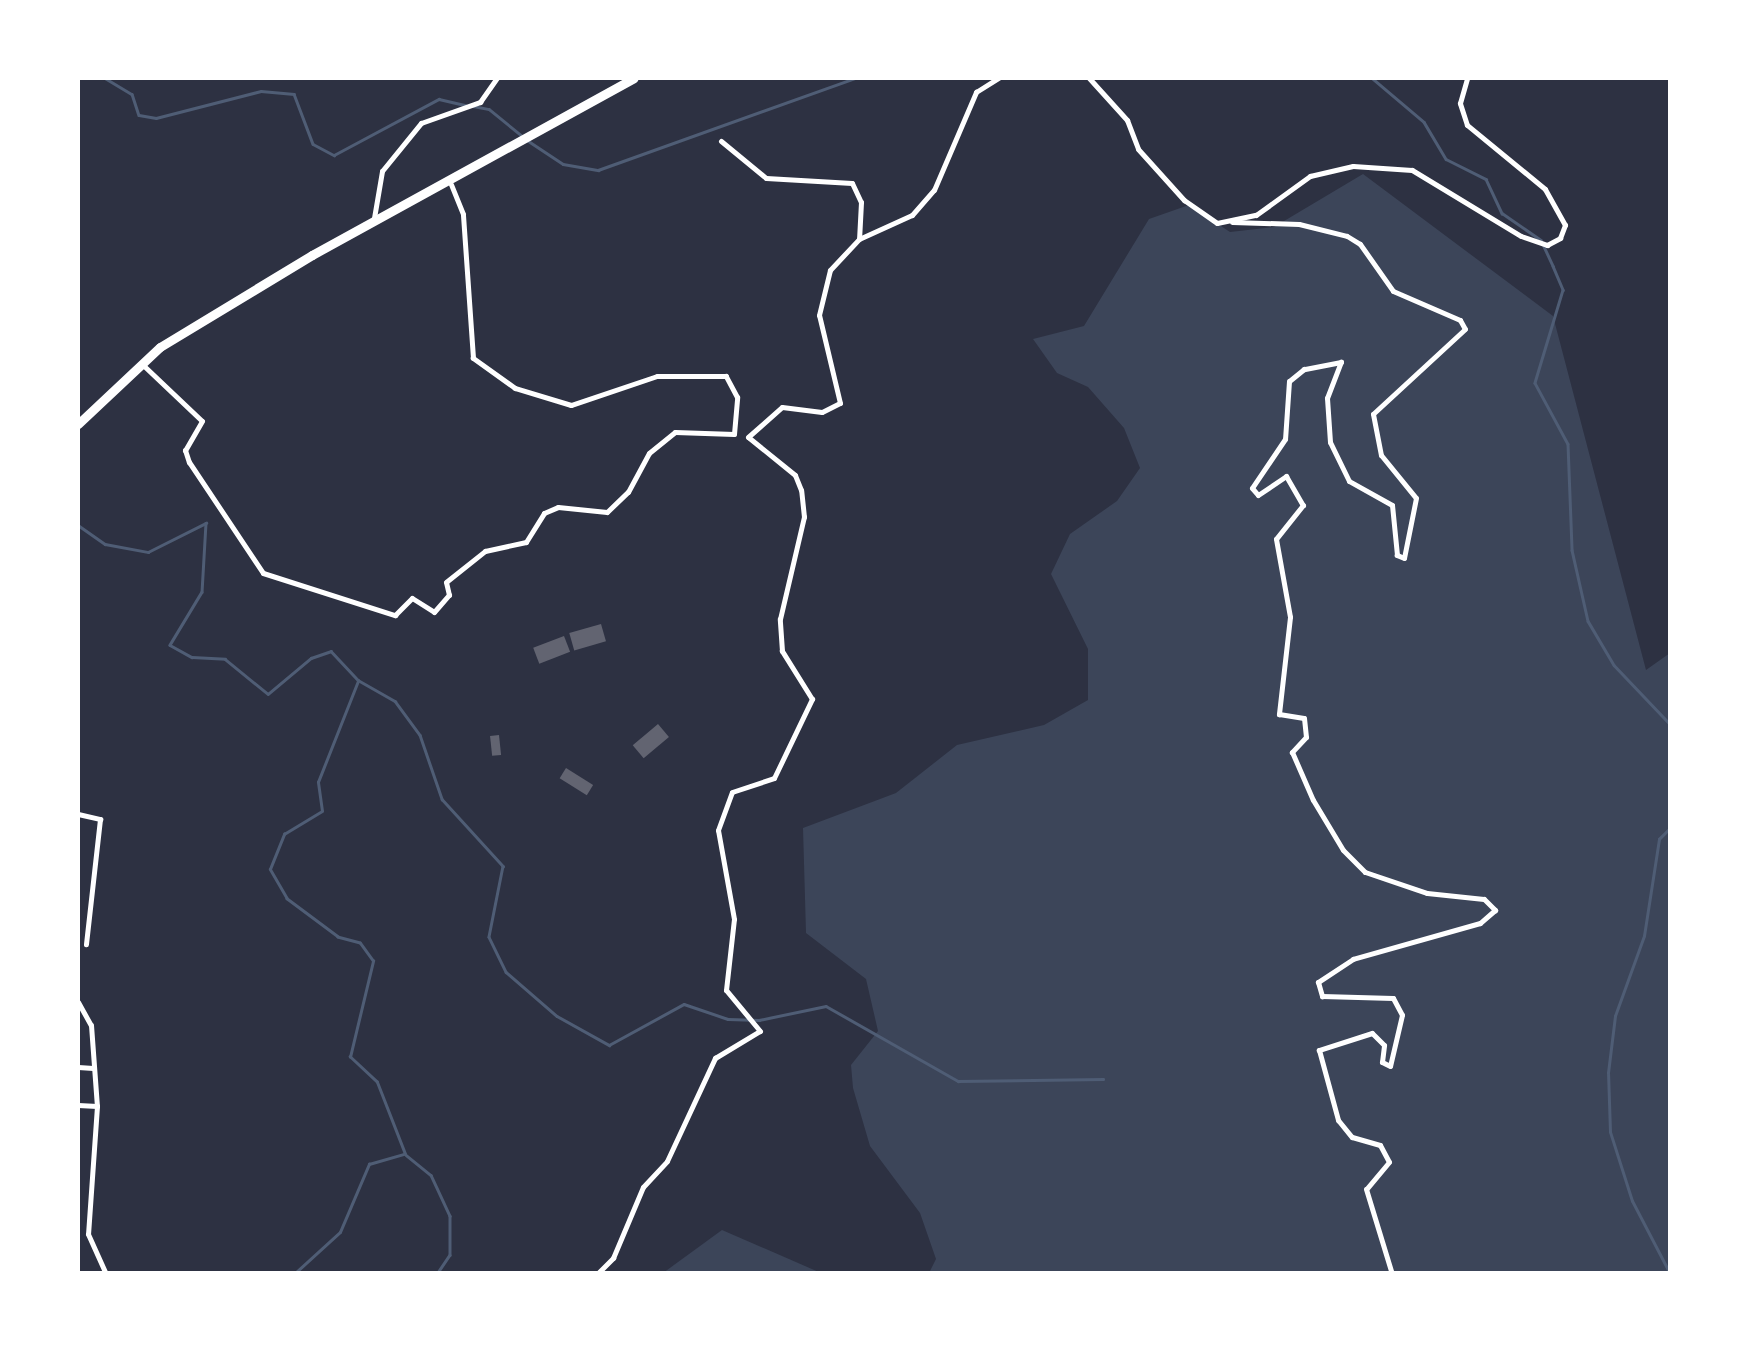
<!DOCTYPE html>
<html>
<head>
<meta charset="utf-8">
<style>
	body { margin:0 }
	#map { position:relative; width:1748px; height:1351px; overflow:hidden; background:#2d3142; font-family:Arial,sans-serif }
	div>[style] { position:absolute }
	.green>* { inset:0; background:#3c4559 }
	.stream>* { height:2.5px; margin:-1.25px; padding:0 1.25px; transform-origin:1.25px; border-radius:1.25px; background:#4f5d75 }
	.building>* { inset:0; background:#626471; transform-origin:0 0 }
	.minor>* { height:5px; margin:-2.5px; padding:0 2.5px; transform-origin:2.5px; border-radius:2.5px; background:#fff }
	.trunk>* { height:9px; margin:-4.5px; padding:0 4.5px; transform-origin:4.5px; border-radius:4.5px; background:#fff }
	span { translate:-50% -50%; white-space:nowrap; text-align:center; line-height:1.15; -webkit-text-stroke:9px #fff; paint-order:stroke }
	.frame { position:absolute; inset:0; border:80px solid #fff; pointer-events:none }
</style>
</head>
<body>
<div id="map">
	<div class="green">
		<div style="clip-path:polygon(1363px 174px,1553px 316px,1646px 670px,1670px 653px,1670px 1273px,929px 1273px,936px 1259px,920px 1213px,870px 1146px,853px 1088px,851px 1065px,878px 1031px,866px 979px,806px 933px,803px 828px,896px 793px,957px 745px,1044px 725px,1088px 700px,1088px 649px,1051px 574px,1070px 534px,1117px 501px,1140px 468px,1124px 428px,1088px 387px,1057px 373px,1033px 339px,1084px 326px,1149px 219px,1189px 205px,1230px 232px,1274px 227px)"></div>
		<div style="clip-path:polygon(722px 1230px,821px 1273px,663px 1273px)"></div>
	</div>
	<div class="stream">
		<div style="left:105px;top:78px;width:31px;rotate:31deg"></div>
		<div style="left:132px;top:94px;width:22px;rotate:72deg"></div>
		<div style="left:139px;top:115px;width:17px;rotate:10deg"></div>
		<div style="left:156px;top:118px;width:108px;rotate:-14.4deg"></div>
		<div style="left:261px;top:91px;width:33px;rotate:5deg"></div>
		<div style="left:294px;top:94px;width:53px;rotate:69.2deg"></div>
		<div style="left:313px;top:144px;width:24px;rotate:28deg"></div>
		<div style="left:334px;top:155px;width:119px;rotate:-28.1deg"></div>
		<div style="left:439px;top:99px;width:27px;rotate:13deg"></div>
		<div style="left:1372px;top:78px;width:68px;rotate:40.2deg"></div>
		<div style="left:1424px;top:122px;width:43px;rotate:59.3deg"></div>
		<div style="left:1446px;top:159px;width:45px;rotate:26.6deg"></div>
		<div style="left:1486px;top:179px;width:38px;rotate:65deg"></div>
		<div style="left:1502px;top:213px;width:47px;rotate:34.7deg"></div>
		<div style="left:1541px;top:240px;width:29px;rotate:65deg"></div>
		<div style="left:1553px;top:266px;width:26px;rotate:67deg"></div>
		<div style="left:1563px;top:290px;width:97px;rotate:106.8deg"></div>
		<div style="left:1535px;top:383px;width:69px;rotate:61.6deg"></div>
		<div style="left:1568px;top:444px;width:106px;rotate:87.8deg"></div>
		<div style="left:1572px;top:550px;width:73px;rotate:77.3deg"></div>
		<div style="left:1588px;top:621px;width:51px;rotate:59.4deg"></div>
		<div style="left:1614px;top:665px;width:81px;rotate:46.5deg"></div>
		<div style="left:473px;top:106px;width:16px;rotate:11deg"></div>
		<div style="left:489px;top:109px;width:41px;rotate:39.1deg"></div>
		<div style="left:527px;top:140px;width:43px;rotate:33.7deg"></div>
		<div style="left:563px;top:164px;width:36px;rotate:10deg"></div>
		<div style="left:598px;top:170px;width:273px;rotate:-19.7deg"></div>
		<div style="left:78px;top:525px;width:33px;rotate:35deg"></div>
		<div style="left:105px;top:544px;width:44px;rotate:10.5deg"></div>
		<div style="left:148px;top:552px;width:65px;rotate:-26.6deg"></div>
		<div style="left:206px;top:523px;width:69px;rotate:93.3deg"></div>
		<div style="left:202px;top:592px;width:62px;rotate:121.1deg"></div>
		<div style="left:170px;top:645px;width:25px;rotate:29deg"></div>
		<div style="left:192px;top:657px;width:33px;rotate:3deg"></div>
		<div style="left:225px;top:659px;width:55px;rotate:39.1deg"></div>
		<div style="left:268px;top:694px;width:56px;rotate:-39.9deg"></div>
		<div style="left:311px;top:658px;width:21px;rotate:-19deg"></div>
		<div style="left:331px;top:651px;width:40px;rotate:47deg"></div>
		<div style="left:358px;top:680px;width:43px;rotate:29.6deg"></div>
		<div style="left:395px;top:701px;width:42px;rotate:53.7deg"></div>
		<div style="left:420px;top:735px;width:68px;rotate:71deg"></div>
		<div style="left:442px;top:799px;width:91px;rotate:47.7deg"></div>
		<div style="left:503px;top:866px;width:72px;rotate:101.2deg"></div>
		<div style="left:489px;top:937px;width:39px;rotate:64deg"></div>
		<div style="left:506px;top:972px;width:67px;rotate:40.8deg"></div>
		<div style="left:557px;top:1016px;width:60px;rotate:29.1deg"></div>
		<div style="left:609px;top:1045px;width:85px;rotate:-28.7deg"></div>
		<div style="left:684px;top:1004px;width:46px;rotate:18.8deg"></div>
		<div style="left:728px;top:1019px;width:31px;rotate:2deg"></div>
		<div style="left:759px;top:1020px;width:68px;rotate:-11.8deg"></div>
		<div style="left:826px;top:1006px;width:152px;rotate:29.6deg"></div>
		<div style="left:958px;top:1081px;width:145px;rotate:-0.8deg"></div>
		<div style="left:1670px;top:756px;width:27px;rotate:90deg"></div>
		<div style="left:406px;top:1155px;width:32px;rotate:39deg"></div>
		<div style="left:431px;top:1175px;width:45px;rotate:65.1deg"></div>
		<div style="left:450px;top:1216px;width:39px;rotate:90deg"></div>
		<div style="left:450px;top:1255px;width:23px;rotate:124deg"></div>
		<div style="left:294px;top:1274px;width:62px;rotate:-42.4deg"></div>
		<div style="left:340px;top:1232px;width:74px;rotate:-66.9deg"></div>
		<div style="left:369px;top:1164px;width:37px;rotate:-16deg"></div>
		<div style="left:405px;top:1154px;width:77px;rotate:-111.3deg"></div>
		<div style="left:377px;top:1082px;width:37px;rotate:-137deg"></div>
		<div style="left:350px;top:1057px;width:99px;rotate:-76.5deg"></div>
		<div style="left:373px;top:961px;width:22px;rotate:-126deg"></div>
		<div style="left:360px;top:943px;width:23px;rotate:-165deg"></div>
		<div style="left:338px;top:937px;width:64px;rotate:-143.3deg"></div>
		<div style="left:287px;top:899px;width:34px;rotate:-120deg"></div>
		<div style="left:270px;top:869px;width:38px;rotate:-68deg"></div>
		<div style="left:284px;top:834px;width:44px;rotate:-31.2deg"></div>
		<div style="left:322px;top:811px;width:29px;rotate:-98deg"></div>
		<div style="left:318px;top:782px;width:109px;rotate:-68.4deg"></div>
		<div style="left:1670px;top:1274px;width:82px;rotate:-117.5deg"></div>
		<div style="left:1632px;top:1201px;width:72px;rotate:-107.7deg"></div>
		<div style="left:1610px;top:1132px;width:59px;rotate:-91.9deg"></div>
		<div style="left:1608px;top:1073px;width:57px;rotate:-83deg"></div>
		<div style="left:1615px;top:1016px;width:85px;rotate:-70.1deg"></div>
		<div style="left:1644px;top:936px;width:98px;rotate:-81.2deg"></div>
		<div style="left:1659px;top:839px;width:16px;rotate:-45deg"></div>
	</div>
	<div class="building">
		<div style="left:601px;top:624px;width:18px;height:33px;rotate:74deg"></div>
		<div style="left:564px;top:636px;width:17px;height:33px;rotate:69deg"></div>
		<div style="left:658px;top:724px;width:17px;height:33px;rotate:50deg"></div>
		<div style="left:499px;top:735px;width:20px;height:9px;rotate:84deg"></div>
		<div style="left:566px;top:768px;width:32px;height:12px;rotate:32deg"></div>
	</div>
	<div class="minor">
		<div style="left:1089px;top:78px;width:57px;rotate:47.9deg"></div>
		<div style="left:1127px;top:120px;width:31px;rotate:69deg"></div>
		<div style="left:1138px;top:149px;width:69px;rotate:48deg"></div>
		<div style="left:1184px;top:200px;width:40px;rotate:34.9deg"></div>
		<div style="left:1217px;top:223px;width:40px;rotate:-12deg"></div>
		<div style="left:1256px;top:215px;width:67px;rotate:-35.8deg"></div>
		<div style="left:1310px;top:176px;width:44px;rotate:-13.1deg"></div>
		<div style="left:1353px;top:166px;width:59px;rotate:3.9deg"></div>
		<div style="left:1412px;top:170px;width:127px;rotate:31.2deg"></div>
		<div style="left:1521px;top:236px;width:28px;rotate:19deg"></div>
		<div style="left:1547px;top:245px;width:15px;rotate:-28deg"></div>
		<div style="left:1560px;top:238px;width:14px;rotate:-69deg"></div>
		<div style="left:1565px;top:225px;width:41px;rotate:-119.1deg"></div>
		<div style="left:1545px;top:189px;width:101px;rotate:-140.6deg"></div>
		<div style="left:1467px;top:125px;width:23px;rotate:-108deg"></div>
		<div style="left:1460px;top:103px;width:26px;rotate:-74deg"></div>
		<div style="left:721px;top:141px;width:58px;rotate:39.4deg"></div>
		<div style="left:766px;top:178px;width:86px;rotate:3.3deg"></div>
		<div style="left:852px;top:183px;width:21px;rotate:65deg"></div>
		<div style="left:861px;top:202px;width:37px;rotate:93deg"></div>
		<div style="left:374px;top:218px;width:48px;rotate:-80.3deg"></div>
		<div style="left:382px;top:171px;width:62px;rotate:-50.9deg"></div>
		<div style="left:421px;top:123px;width:63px;rotate:-19.6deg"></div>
		<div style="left:480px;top:102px;width:29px;rotate:-55deg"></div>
		<div style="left:1232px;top:222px;width:67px;rotate:1.7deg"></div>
		<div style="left:1299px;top:224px;width:49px;rotate:14deg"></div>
		<div style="left:1347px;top:236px;width:15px;rotate:32deg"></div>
		<div style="left:1360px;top:244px;width:57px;rotate:54.9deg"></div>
		<div style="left:1393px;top:291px;width:73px;rotate:23.4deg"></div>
		<div style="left:1460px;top:320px;width:10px;rotate:61deg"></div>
		<div style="left:1465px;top:329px;width:125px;rotate:137.3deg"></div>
		<div style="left:1373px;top:414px;width:42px;rotate:79deg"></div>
		<div style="left:1381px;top:455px;width:55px;rotate:50.9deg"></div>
		<div style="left:1416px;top:498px;width:61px;rotate:101.3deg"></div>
		<div style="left:1404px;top:558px;width:8px;rotate:-157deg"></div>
		<div style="left:1397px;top:555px;width:50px;rotate:-95.7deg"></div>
		<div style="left:1392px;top:505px;width:49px;rotate:-150.8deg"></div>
		<div style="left:1349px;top:481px;width:43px;rotate:-116deg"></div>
		<div style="left:1330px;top:442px;width:44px;rotate:-93.9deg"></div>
		<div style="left:1327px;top:398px;width:39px;rotate:-69deg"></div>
		<div style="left:1341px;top:362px;width:38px;rotate:169deg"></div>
		<div style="left:1304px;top:369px;width:19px;rotate:141deg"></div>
		<div style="left:1289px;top:381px;width:58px;rotate:93.9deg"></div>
		<div style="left:1285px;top:439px;width:59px;rotate:124deg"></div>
		<div style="left:1252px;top:488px;width:9px;rotate:49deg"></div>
		<div style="left:1258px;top:495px;width:34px;rotate:-34deg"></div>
		<div style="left:1286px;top:476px;width:34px;rotate:60deg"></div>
		<div style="left:1303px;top:505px;width:43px;rotate:128.5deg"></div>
		<div style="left:1276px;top:539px;width:79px;rotate:79.8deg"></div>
		<div style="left:1290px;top:617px;width:98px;rotate:96.5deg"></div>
		<div style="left:1279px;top:714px;width:25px;rotate:9deg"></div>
		<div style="left:1304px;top:718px;width:19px;rotate:84deg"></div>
		<div style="left:1306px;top:737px;width:21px;rotate:133deg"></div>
		<div style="left:1292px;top:752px;width:52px;rotate:66.4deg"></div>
		<div style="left:1313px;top:800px;width:58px;rotate:59deg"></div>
		<div style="left:1343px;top:850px;width:31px;rotate:45deg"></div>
		<div style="left:1365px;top:872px;width:65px;rotate:18.7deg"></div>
		<div style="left:1427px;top:893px;width:57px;rotate:6deg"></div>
		<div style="left:1484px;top:899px;width:16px;rotate:45deg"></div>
		<div style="left:1495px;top:910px;width:20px;rotate:139deg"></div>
		<div style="left:1480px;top:923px;width:132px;rotate:164.2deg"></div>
		<div style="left:1353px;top:959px;width:42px;rotate:146.7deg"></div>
		<div style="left:1318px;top:982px;width:15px;rotate:74deg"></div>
		<div style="left:1322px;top:996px;width:71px;rotate:1.6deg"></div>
		<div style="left:1393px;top:998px;width:19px;rotate:62deg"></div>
		<div style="left:1402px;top:1015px;width:52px;rotate:103.2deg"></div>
		<div style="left:1390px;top:1066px;width:9px;rotate:-153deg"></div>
		<div style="left:1382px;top:1062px;width:17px;rotate:-83deg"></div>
		<div style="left:1384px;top:1045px;width:17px;rotate:-135deg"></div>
		<div style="left:1372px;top:1033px;width:56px;rotate:162.2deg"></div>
		<div style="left:1319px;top:1050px;width:73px;rotate:74.8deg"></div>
		<div style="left:1338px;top:1120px;width:22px;rotate:51deg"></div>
		<div style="left:1352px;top:1137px;width:29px;rotate:16deg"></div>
		<div style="left:1380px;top:1145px;width:19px;rotate:62deg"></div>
		<div style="left:1389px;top:1162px;width:35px;rotate:130deg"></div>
		<div style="left:1366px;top:1189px;width:89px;rotate:73deg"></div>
		<div style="left:143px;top:365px;width:81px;rotate:43.5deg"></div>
		<div style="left:202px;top:421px;width:34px;rotate:120deg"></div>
		<div style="left:185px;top:450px;width:13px;rotate:72deg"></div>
		<div style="left:189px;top:462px;width:133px;rotate:56.3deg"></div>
		<div style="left:263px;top:573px;width:139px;rotate:17.7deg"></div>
		<div style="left:395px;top:615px;width:24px;rotate:-45deg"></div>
		<div style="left:412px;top:598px;width:26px;rotate:32deg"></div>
		<div style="left:434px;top:612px;width:23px;rotate:-49deg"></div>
		<div style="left:449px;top:595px;width:13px;rotate:-103deg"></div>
		<div style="left:446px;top:582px;width:50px;rotate:-38.5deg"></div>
		<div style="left:485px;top:551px;width:42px;rotate:-12.4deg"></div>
		<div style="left:526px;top:542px;width:34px;rotate:-58deg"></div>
		<div style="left:544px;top:513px;width:15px;rotate:-23deg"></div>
		<div style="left:558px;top:507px;width:49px;rotate:5.8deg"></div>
		<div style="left:607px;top:512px;width:29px;rotate:-44deg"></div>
		<div style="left:628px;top:492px;width:44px;rotate:-61.7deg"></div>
		<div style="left:649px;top:453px;width:33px;rotate:-39deg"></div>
		<div style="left:675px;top:432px;width:59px;rotate:1.9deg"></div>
		<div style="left:734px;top:434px;width:37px;rotate:-85deg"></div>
		<div style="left:737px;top:397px;width:24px;rotate:-118deg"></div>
		<div style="left:726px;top:376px;width:69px;rotate:180deg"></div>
		<div style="left:657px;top:376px;width:91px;rotate:161.4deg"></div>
		<div style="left:571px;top:405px;width:59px;rotate:-163.1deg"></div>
		<div style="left:515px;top:388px;width:52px;rotate:-144.5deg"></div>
		<div style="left:473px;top:358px;width:144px;rotate:-94deg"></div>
		<div style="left:463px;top:214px;width:32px;rotate:-112deg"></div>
		<div style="left:78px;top:814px;width:23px;rotate:13deg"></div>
		<div style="left:100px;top:819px;width:126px;rotate:96.4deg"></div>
		<div style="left:78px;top:1002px;width:26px;rotate:61deg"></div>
		<div style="left:91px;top:1025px;width:81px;rotate:85.8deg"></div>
		<div style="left:97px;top:1106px;width:128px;rotate:94deg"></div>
		<div style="left:88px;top:1234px;width:44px;rotate:65.8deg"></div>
		<div style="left:78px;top:1067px;width:15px;rotate:4deg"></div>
		<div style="left:78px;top:1105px;width:19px;rotate:3deg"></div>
		<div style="left:597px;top:1274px;width:23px;rotate:-45deg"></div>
		<div style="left:613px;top:1258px;width:77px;rotate:-67.1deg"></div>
		<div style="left:643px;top:1187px;width:35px;rotate:-47deg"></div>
		<div style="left:667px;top:1161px;width:114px;rotate:-65deg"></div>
		<div style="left:715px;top:1058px;width:52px;rotate:-31deg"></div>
		<div style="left:760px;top:1031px;width:53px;rotate:-129.7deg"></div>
		<div style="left:726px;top:990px;width:71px;rotate:-83.6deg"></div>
		<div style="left:734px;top:919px;width:90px;rotate:-100.2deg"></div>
		<div style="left:718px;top:830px;width:40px;rotate:-69.8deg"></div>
		<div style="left:732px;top:792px;width:44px;rotate:-18.4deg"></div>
		<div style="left:774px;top:778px;width:88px;rotate:-64.3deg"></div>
		<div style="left:812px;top:699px;width:57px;rotate:-122deg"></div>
		<div style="left:782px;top:651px;width:32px;rotate:-94deg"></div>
		<div style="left:780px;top:619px;width:105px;rotate:-76.8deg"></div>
		<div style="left:804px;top:517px;width:27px;rotate:-96deg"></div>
		<div style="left:801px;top:490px;width:16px;rotate:-112deg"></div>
		<div style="left:795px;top:475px;width:60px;rotate:-141deg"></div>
		<div style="left:748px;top:437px;width:45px;rotate:-41.4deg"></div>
		<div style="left:782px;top:407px;width:40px;rotate:7.1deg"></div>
		<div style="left:822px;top:412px;width:20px;rotate:-27deg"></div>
		<div style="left:840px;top:403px;width:90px;rotate:-103.4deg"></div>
		<div style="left:819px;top:315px;width:46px;rotate:-76.3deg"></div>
		<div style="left:830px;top:270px;width:42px;rotate:-46.9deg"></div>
		<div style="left:859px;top:239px;width:58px;rotate:-24.4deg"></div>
		<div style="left:912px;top:215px;width:33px;rotate:-49deg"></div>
		<div style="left:934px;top:190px;width:107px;rotate:-66.8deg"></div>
		<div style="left:976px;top:92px;width:26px;rotate:-32deg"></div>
	</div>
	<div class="trunk">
		<div style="left:78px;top:424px;width:112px;rotate:-43.2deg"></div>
		<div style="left:160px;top:347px;width:178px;rotate:-31.2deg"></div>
		<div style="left:312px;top:255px;width:367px;rotate:-28.8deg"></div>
	</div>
	<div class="frame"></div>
</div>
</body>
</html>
